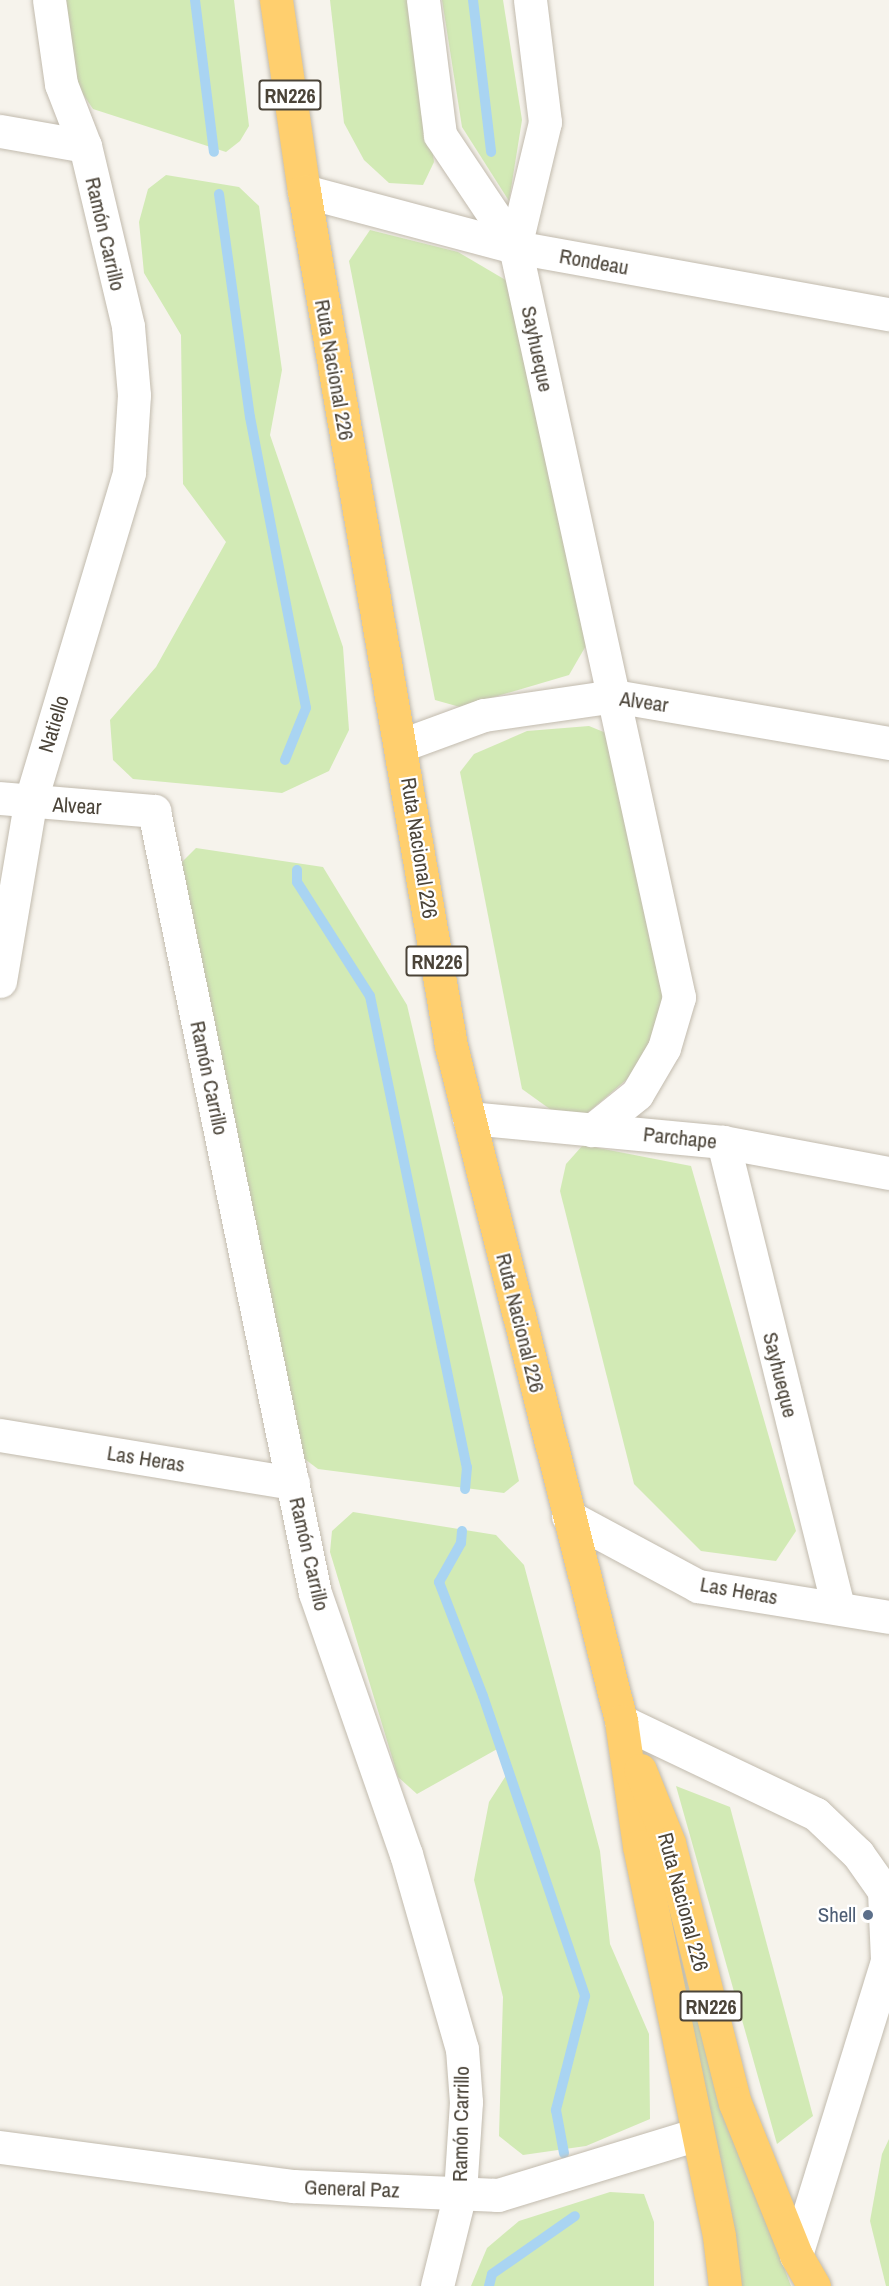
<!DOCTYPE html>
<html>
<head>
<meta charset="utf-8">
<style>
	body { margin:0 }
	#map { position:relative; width:889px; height:2286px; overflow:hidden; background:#f6f3ec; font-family:"Archivo Narrow",sans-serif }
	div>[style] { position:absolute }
	.green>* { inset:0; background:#d2eab5 }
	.stream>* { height:10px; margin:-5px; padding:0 5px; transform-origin:5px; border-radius:5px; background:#a9d4f2 }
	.roads { filter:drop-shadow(0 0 2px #c2bbae) drop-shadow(0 0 2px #c2bbae) }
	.minor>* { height:33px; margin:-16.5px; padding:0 16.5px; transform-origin:16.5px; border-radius:16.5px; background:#fff }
	.highway>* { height:33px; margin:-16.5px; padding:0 16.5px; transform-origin:16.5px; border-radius:16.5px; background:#ffcf6e }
	.dots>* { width:16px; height:16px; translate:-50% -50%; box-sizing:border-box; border:3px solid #fff; border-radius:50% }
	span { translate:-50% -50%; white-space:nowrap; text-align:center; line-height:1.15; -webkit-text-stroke:4.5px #fff; paint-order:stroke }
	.shield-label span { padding:2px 4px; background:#fff; border:2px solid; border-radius:4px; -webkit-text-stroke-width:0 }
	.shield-label { font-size:20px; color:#4b4439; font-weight:700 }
	.street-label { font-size:21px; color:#4b4439 }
	.service-label { font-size:21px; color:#4e5e75 }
	.right { translate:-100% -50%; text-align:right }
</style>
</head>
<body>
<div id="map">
	<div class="green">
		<div style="clip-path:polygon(60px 0,234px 0,249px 126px,240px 141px,226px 152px,93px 109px,68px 72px)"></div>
		<div style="clip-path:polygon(330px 0,412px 0,434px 162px,423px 185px,389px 183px,364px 160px,344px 123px)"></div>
		<div style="clip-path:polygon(442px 0,503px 0,522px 120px,509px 201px,462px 127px)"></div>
		<div style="clip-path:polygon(166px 175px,239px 187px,259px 206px,282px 370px,270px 435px,343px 647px,349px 730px,329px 771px,282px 793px,133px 779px,113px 760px,110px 720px,156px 667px,226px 542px,183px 484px,181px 335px,144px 273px,139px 222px,148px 189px)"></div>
		<div style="clip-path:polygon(370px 230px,458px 252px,509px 282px,591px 637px,569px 675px,460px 707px,435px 700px,349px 261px)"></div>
		<div style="clip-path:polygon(589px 726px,611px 735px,668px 1008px,646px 1063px,586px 1114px,554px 1112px,522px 1089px,460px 772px,474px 754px,527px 731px)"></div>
		<div style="clip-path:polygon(196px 848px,323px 867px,407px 1005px,519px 1481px,504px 1493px,318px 1469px,298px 1454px,179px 865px)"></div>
		<div style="clip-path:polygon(583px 1145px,691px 1166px,796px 1531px,776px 1561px,701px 1551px,634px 1484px,560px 1191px,566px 1164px)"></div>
		<div style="clip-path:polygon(353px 1512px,496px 1535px,524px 1565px,600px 1851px,610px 1944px,649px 2034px,650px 2119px,586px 2146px,523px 2155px,499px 2136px,503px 1997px,474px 1880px,489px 1802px,507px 1774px,499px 1748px,417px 1794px,398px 1777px,330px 1552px,332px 1531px)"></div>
		<div style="clip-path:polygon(676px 1786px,730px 1807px,813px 2116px,777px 2144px)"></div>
		<div style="clip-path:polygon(654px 1864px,719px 2097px,791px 2286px,739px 2286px,730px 2201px)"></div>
		<div style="clip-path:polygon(889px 2139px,889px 2286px,886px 2286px,870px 2221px,882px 2154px)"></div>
		<div style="clip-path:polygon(610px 2192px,644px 2194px,654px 2222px,654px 2286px,471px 2286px,487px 2248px,519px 2221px)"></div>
	</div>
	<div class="stream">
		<div style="left:195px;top:0;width:153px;rotate:82.9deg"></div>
		<div style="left:473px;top:0;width:153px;rotate:83.2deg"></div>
		<div style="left:219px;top:194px;width:225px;rotate:82.1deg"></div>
		<div style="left:250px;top:417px;width:296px;rotate:79.1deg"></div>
		<div style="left:306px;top:708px;width:56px;rotate:112deg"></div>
		<div style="left:297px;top:870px;width:12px;rotate:90deg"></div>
		<div style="left:297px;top:882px;width:135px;rotate:57.4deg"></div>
		<div style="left:370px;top:996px;width:481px;rotate:78.4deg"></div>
		<div style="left:467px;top:1467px;width:22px;rotate:95deg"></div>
		<div style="left:462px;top:1531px;width:12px;rotate:95deg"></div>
		<div style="left:461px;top:1543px;width:45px;rotate:119.4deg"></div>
		<div style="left:439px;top:1582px;width:122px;rotate:68.9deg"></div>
		<div style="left:483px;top:1696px;width:317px;rotate:71.2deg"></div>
		<div style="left:585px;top:1996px;width:118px;rotate:104.3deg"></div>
		<div style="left:556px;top:2110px;width:44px;rotate:79.5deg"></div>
		<div style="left:489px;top:2286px;width:12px;rotate:-76deg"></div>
		<div style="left:492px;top:2274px;width:101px;rotate:-34.9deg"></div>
	</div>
	<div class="roads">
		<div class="minor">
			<div style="left:423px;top:0;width:136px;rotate:82.8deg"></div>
			<div style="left:440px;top:135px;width:135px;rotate:56.2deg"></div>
			<div style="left:530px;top:0;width:123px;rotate:83deg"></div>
			<div style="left:545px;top:122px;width:129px;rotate:103.5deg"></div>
			<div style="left:515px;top:247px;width:768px;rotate:77.67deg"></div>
			<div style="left:679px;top:997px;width:53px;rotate:106.4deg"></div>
			<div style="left:664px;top:1048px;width:53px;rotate:120.4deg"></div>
			<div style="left:637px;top:1094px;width:58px;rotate:141.3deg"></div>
			<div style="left:0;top:131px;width:86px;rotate:10deg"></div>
			<div style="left:304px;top:191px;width:218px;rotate:14.9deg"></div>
			<div style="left:515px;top:247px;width:380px;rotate:10.2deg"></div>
			<div style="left:402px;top:745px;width:87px;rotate:-20.1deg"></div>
			<div style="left:484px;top:715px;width:131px;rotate:-8.3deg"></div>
			<div style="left:614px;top:696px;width:279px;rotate:9.7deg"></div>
			<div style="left:0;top:798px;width:155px;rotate:4.8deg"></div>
			<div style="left:154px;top:811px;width:798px;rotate:78.37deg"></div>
			<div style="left:315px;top:1593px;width:276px;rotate:70.8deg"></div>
			<div style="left:406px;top:1854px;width:203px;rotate:74deg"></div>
			<div style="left:462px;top:2049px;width:53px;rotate:85.7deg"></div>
			<div style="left:466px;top:2102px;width:91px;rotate:93.8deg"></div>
			<div style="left:460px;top:2193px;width:96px;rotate:103.9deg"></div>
			<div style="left:0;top:981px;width:181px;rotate:-80.4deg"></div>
			<div style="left:30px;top:803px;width:345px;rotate:-73.3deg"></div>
			<div style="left:129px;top:472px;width:77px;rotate:-86.3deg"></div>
			<div style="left:134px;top:395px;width:69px;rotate:-95deg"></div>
			<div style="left:128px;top:326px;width:185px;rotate:-103.4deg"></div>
			<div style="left:85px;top:146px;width:66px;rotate:-111.2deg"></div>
			<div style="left:61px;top:84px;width:85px;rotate:-98.1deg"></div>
			<div style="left:469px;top:1118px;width:255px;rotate:5.4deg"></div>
			<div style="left:723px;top:1142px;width:169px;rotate:10.6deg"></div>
			<div style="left:723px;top:1142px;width:479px;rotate:76.1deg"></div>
			<div style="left:0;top:1435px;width:297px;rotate:9.3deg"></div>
			<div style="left:568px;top:1516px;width:148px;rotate:28.3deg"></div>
			<div style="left:698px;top:1586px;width:193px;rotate:9.2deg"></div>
			<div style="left:621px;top:1721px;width:216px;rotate:25.5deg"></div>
			<div style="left:816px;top:1814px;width:58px;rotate:43.6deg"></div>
			<div style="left:858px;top:1854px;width:45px;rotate:54.9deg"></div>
			<div style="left:884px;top:1891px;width:70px;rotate:87.5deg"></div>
			<div style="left:887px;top:1961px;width:308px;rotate:107.2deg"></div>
			<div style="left:0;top:2147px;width:296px;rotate:7.6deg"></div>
			<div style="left:293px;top:2186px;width:205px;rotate:2.5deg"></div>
			<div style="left:498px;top:2195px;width:208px;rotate:-17deg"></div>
		</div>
		<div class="highway">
			<div style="left:276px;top:0;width:193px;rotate:81.7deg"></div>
			<div style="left:304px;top:191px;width:868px;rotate:80.24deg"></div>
			<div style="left:451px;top:1046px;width:696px;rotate:75.86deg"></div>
			<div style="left:621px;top:1721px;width:126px;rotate:81.8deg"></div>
			<div style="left:639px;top:1846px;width:398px;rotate:78.4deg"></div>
			<div style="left:719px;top:2236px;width:50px;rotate:83.2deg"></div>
			<div style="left:640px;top:1770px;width:79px;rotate:68.3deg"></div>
			<div style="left:669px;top:1843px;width:268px;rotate:75.8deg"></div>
			<div style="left:735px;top:2103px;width:164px;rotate:68.1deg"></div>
			<div style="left:796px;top:2255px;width:36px;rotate:60deg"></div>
		</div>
	</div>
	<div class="dots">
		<div style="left:868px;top:1915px;background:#5c6f8a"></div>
	</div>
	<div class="shield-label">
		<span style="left:290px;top:95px">RN226</span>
		<span style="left:437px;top:961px">RN226</span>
		<span style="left:711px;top:2006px">RN226</span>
	</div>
	<div class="street-label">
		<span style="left:105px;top:234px;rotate:77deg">Ramón Carrillo</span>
		<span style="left:594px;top:262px;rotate:10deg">Rondeau</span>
		<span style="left:537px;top:349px;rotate:78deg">Sayhueque</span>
		<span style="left:334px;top:370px;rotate:80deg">Ruta Nacional 226</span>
		<span style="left:644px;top:702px;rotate:8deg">Alvear</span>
		<span style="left:54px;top:724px;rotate:-73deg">Natiello</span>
		<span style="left:77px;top:806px;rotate:3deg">Alvear</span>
		<span style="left:419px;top:848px;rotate:81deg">Ruta Nacional 226</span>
		<span style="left:209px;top:1078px;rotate:78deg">Ramón Carrillo</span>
		<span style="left:680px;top:1138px;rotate:6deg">Parchape</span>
		<span style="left:520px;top:1323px;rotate:76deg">Ruta Nacional 226</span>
		<span style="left:780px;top:1375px;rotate:76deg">Sayhueque</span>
		<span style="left:146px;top:1459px;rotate:9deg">Las Heras</span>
		<span style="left:309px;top:1554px;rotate:77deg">Ramón Carrillo</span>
		<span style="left:739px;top:1591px;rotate:10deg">Las Heras</span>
		<span style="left:683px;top:1902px;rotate:75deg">Ruta Nacional 226</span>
		<span style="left:461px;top:2124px;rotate:-89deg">Ramón Carrillo</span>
		<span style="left:352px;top:2189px;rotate:2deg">General Paz</span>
	</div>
	<div class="service-label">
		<span class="right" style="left:856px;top:1915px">Shell</span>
	</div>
</div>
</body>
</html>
